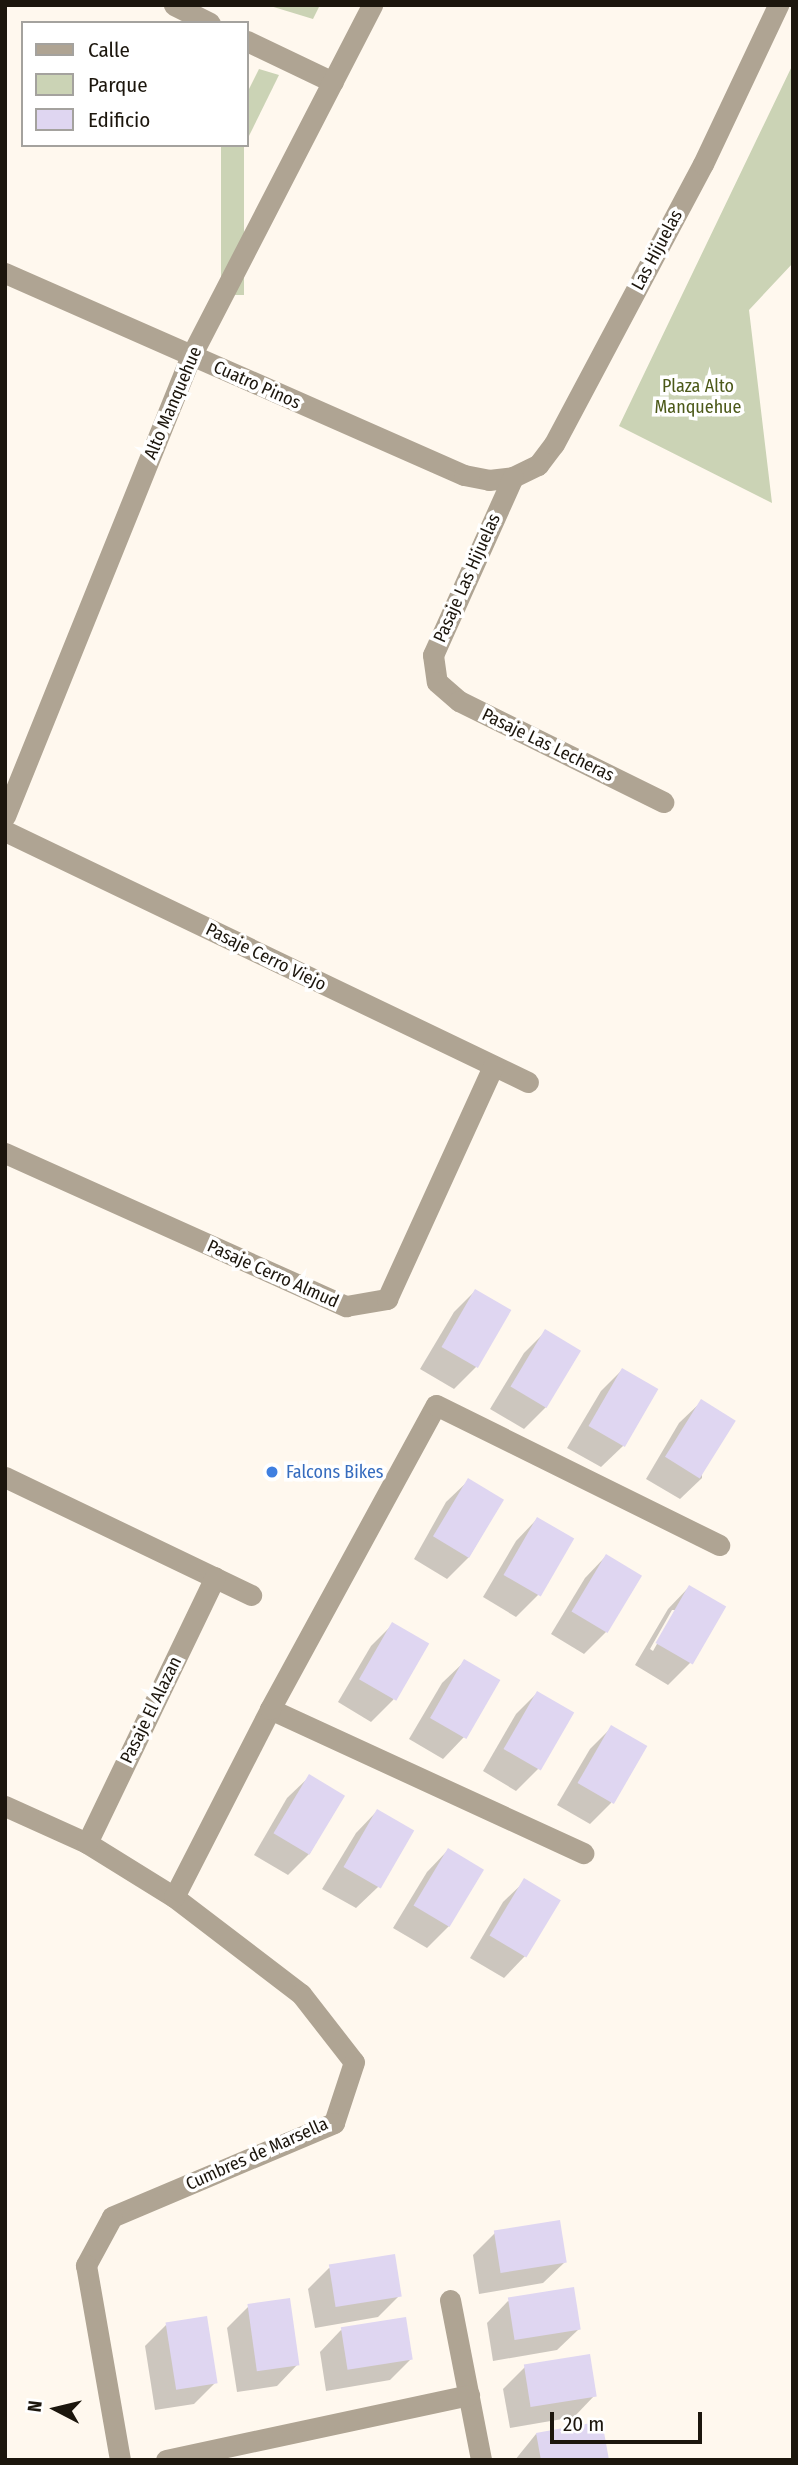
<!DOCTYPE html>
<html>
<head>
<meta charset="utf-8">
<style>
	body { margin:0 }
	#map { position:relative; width:798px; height:2465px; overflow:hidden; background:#fff8ee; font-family:"Fira Sans Condensed",sans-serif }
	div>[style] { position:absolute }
	.green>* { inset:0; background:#cbd3b5; transform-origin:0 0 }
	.shadow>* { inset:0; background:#0003 }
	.building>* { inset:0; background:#dfd6f1; transform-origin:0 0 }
	.minor>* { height:21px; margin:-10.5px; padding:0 10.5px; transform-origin:10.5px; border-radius:10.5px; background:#afa493 }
	.dots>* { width:19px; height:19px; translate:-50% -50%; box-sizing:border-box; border:4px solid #fff; border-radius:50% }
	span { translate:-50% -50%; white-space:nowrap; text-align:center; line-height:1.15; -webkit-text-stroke:7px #fff; paint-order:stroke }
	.street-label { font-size:18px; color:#1c160d }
	.park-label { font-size:18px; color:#4c5919 }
	.shop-label { font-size:18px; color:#366cbe }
	.left { translate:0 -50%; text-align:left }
	.frame { position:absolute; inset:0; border:7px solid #1c160d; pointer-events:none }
	.legend { position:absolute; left:21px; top:21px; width:228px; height:126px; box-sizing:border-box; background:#fff; border:2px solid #a4a29e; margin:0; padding:9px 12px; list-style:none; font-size:21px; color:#1c160d }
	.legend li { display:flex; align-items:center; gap:14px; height:35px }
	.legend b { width:35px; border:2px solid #a4a29e }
	.north { position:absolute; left:21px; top:2374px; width:70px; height:70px; -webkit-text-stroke:5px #fff; paint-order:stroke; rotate:277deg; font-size:19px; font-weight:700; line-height:28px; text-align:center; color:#1c160d }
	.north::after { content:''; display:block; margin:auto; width:24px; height:32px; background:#1c160d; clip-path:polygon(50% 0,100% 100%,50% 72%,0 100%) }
	.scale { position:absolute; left:550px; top:2412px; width:152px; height:32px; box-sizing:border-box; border:4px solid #1c160d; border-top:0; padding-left:9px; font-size:21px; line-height:24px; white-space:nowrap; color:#1c160d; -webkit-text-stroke:5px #fff; paint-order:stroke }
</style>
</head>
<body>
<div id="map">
	<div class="green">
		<div style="clip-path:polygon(267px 5px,320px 5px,313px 19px)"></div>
		<div style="clip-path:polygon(793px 64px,793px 263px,749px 310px,772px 503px,619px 426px)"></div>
		<div style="clip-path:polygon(259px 69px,279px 75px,247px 140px,247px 93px)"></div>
		<div style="left:221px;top:145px;width:23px;height:150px"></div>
	</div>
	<div class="shadow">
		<div style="clip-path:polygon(475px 1291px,508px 1311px,476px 1367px,454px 1389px,420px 1369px,454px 1312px)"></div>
		<div style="clip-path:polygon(545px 1332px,546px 1407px,524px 1429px,490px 1409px,524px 1353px)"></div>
		<div style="clip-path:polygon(622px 1370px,623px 1446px,601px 1467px,567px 1448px,601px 1391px)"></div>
		<div style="clip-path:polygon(701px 1402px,702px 1478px,680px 1499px,646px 1479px,679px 1423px)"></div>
		<div style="clip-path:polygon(468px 1481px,502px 1501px,469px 1557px,447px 1579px,414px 1559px,446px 1502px)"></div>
		<div style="clip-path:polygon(537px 1519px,538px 1595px,516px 1617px,483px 1597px,516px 1541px)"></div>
		<div style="clip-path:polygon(606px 1556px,606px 1632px,584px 1654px,551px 1634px,585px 1578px)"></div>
		<div style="clip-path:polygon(evenodd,689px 1587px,690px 1663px,668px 1685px,635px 1665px,668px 1609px,689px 1587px,672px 1610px,676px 1610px,653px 1651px,650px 1649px,672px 1610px)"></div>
		<div style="clip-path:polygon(393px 1624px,427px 1644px,393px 1700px,371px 1722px,338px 1702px,371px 1646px)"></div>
		<div style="clip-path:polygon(464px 1662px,498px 1681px,464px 1737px,443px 1759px,409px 1739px,442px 1683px)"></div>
		<div style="clip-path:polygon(537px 1693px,571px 1713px,538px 1769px,516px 1791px,483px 1771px,516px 1714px)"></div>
		<div style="clip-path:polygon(612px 1727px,611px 1803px,590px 1824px,557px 1805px,590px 1749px)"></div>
		<div style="clip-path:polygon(309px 1777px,342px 1797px,310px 1853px,288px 1875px,254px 1855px,287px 1798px)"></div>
		<div style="clip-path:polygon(377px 1811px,378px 1887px,356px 1908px,322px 1889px,356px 1833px)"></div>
		<div style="clip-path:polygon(448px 1850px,449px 1926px,427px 1948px,393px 1928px,427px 1872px)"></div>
		<div style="clip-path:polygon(525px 1881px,525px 1956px,504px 1978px,470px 1958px,503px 1902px)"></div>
		<div style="clip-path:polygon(495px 2233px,565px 2262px,543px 2283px,479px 2294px,473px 2255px)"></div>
		<div style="clip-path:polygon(329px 2268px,400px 2295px,378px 2317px,315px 2328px,308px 2289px)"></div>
		<div style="clip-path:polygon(508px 2301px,579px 2329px,557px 2350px,493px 2361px,487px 2323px)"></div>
		<div style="clip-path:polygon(249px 2306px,298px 2364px,277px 2386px,237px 2392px,227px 2328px)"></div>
		<div style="clip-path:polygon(167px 2324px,216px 2382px,194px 2404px,155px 2410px,145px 2346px)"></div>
		<div style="clip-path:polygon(341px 2330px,412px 2358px,390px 2380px,326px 2391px,320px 2352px)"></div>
		<div style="clip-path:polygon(525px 2367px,595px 2395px,574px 2417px,510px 2428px,503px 2389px)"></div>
		<div style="clip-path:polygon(536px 2434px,607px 2460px,515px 2460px)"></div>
	</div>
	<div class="building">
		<div style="left:475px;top:1289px;width:42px;height:67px;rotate:30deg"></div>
		<div style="left:545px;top:1329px;width:42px;height:67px;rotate:31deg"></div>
		<div style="left:622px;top:1368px;width:42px;height:67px;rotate:30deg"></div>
		<div style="left:701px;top:1399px;width:41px;height:68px;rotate:32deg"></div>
		<div style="left:468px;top:1478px;width:42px;height:68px;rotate:31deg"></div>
		<div style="left:537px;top:1517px;width:43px;height:67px;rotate:30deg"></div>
		<div style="left:606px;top:1554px;width:42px;height:67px;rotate:31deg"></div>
		<div style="left:689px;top:1585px;width:43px;height:67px;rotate:30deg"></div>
		<div style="left:392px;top:1622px;width:43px;height:66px;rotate:30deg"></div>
		<div style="left:464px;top:1659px;width:42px;height:68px;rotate:30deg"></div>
		<div style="left:537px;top:1691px;width:43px;height:67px;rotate:30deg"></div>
		<div style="left:611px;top:1725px;width:42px;height:67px;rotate:30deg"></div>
		<div style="left:309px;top:1774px;width:42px;height:69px;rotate:31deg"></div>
		<div style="left:377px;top:1809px;width:43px;height:67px;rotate:30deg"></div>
		<div style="left:448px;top:1848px;width:42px;height:67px;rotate:31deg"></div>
		<div style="left:524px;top:1878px;width:43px;height:67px;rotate:31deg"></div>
		<div style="left:560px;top:2220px;width:43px;height:67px;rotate:81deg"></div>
		<div style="left:395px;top:2254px;width:43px;height:67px;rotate:81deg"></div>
		<div style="left:574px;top:2287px;width:43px;height:67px;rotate:81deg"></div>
		<div style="left:290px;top:2298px;width:68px;height:43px;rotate:82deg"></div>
		<div style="left:207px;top:2316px;width:68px;height:42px;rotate:81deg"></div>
		<div style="left:406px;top:2317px;width:43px;height:66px;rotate:81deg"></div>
		<div style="left:590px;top:2354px;width:43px;height:67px;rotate:81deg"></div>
		<div style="clip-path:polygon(602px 2421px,609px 2460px,541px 2460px,536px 2433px)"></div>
	</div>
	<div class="minor">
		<div style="left:174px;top:5px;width:40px;rotate:26.6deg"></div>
		<div style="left:247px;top:41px;width:95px;rotate:25.5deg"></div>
		<div style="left:5px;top:273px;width:501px;rotate:23.75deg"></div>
		<div style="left:464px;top:475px;width:25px;rotate:11deg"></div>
		<div style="left:489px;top:480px;width:24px;rotate:-7deg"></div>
		<div style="left:513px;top:477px;width:28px;rotate:-26deg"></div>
		<div style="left:538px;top:465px;width:26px;rotate:-53deg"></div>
		<div style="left:554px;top:444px;width:317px;rotate:-62deg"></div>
		<div style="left:703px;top:164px;width:176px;rotate:-64.7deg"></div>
		<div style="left:513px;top:477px;width:195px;rotate:114.2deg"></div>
		<div style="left:433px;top:655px;width:27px;rotate:82deg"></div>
		<div style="left:437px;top:682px;width:29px;rotate:41deg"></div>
		<div style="left:459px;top:701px;width:228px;rotate:26.3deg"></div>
		<div style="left:5px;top:816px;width:496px;rotate:-68deg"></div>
		<div style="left:191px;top:356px;width:395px;rotate:-62.7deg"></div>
		<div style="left:5px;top:831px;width:580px;rotate:25.64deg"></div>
		<div style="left:5px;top:1153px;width:374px;rotate:24.2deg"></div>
		<div style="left:346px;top:1306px;width:42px;rotate:-9.7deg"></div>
		<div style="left:387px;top:1299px;width:256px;rotate:-65.5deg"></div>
		<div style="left:5px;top:1477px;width:273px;rotate:25.6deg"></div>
		<div style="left:270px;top:1709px;width:345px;rotate:24.7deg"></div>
		<div style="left:5px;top:1806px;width:90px;rotate:24.3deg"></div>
		<div style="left:87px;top:1843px;width:102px;rotate:31.8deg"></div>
		<div style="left:174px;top:1897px;width:160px;rotate:37.4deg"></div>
		<div style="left:301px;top:1994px;width:86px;rotate:52.1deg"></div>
		<div style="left:354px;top:2062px;width:64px;rotate:108.2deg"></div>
		<div style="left:334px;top:2123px;width:241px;rotate:157.1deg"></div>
		<div style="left:112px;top:2217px;width:55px;rotate:118.4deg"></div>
		<div style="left:86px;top:2265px;width:198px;rotate:80.1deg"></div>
		<div style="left:87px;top:1843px;width:295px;rotate:-64.3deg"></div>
		<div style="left:174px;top:1897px;width:211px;rotate:-62.9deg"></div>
		<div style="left:270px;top:1709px;width:346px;rotate:-61.4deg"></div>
		<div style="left:436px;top:1405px;width:316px;rotate:26.3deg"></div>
		<div style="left:450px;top:2300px;width:163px;rotate:79deg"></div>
		<div style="left:166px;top:2460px;width:310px;rotate:-12.1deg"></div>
	</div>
	<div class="dots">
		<div style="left:272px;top:1472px;background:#3f7fe0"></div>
	</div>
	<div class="street-label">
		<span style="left:657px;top:250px;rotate:-62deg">Las Hijuelas</span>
		<span style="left:257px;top:385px;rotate:24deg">Cuatro Pinos</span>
		<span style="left:173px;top:403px;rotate:-67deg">Alto Manquehue</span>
		<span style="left:467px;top:578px;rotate:-66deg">Pasaje Las Hijuelas</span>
		<span style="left:548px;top:745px;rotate:26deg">Pasaje Las Lecheras</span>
		<span style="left:266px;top:957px;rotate:26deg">Pasaje Cerro Viejo</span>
		<span style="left:273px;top:1274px;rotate:24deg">Pasaje Cerro Almud</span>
		<span style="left:151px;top:1710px;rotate:-64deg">Pasaje El Alazan</span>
		<span style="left:257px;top:2154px;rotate:-24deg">Cumbres de Marsella</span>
	</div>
	<div class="park-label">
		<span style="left:698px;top:397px">Plaza Alto<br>Manquehue</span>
	</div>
	<div class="shop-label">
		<span class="left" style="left:286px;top:1472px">Falcons Bikes</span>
	</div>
	<div class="frame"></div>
	<ul class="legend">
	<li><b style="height:9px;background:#afa493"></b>Calle</li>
	<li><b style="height:19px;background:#cbd3b5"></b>Parque</li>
	<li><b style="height:19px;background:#dfd6f1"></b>Edificio</li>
	</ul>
	<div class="north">N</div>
	<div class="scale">20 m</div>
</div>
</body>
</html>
